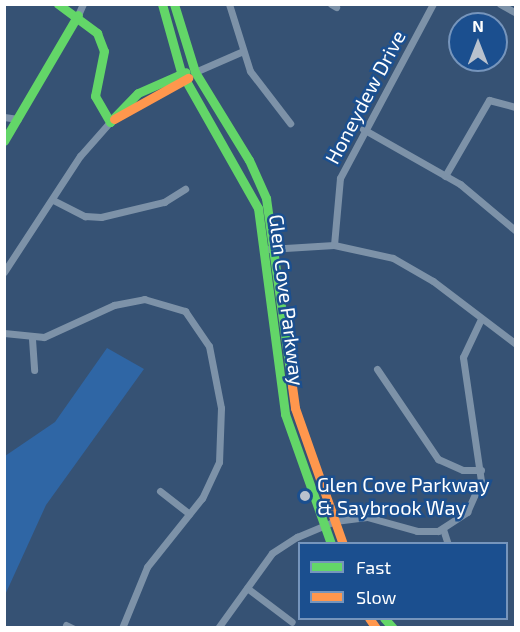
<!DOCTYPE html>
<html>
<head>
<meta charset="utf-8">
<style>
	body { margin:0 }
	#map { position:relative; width:520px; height:632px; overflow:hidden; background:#365274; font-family:"Exo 2",sans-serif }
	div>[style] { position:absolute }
	.green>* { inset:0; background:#2f66a5 }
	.street>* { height:7px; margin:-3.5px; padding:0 3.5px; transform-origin:3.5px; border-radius:3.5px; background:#7d92a8 }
	.fast>* { height:9px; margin:-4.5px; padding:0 4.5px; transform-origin:4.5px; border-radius:4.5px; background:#63d668 }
	.slow>* { height:9px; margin:-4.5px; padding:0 4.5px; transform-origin:4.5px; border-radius:4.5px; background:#ff974d }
	.dots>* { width:16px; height:16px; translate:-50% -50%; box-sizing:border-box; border:3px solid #1b4f8f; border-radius:50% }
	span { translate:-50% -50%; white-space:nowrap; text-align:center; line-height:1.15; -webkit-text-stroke:5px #1b4f8f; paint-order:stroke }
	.street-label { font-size:20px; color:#fff }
	.poi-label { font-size:20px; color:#fff }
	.left { translate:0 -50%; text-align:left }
	.frame { position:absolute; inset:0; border:6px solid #fff; pointer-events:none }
	.legend { position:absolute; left:298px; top:542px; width:210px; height:78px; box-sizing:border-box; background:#1b4f8f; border:2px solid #7695bc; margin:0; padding:8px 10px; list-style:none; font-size:18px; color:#fff }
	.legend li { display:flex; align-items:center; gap:12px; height:30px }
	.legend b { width:30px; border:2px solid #7695bc }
	.north { position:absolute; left:448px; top:12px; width:60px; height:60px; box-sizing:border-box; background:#1b4f8f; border:2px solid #7695bc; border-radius:50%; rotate:0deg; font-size:16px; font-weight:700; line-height:24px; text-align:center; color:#fff }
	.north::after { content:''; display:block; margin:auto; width:21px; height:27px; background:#b9c2ce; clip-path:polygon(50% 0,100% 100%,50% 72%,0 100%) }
</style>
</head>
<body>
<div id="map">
	<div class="green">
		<div style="clip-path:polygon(107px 348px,144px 369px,46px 505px,5px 595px,5px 456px,55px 422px)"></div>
	</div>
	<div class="street">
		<div style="left:229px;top:4px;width:70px;rotate:72.6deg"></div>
		<div style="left:250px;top:71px;width:66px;rotate:52.4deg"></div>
		<div style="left:331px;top:4px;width:6px;rotate:31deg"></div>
		<div style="left:500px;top:4px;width:18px;rotate:29deg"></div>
		<div style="left:78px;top:15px;width:12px;rotate:-66deg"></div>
		<div style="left:195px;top:72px;width:50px;rotate:-23.5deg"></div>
		<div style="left:4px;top:117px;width:14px;rotate:8deg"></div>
		<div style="left:363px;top:129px;width:112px;rotate:29.6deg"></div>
		<div style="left:460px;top:184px;width:73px;rotate:40deg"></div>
		<div style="left:445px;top:176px;width:88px;rotate:-59.9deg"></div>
		<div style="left:489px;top:100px;width:28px;rotate:15deg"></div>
		<div style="left:53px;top:200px;width:36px;rotate:27deg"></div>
		<div style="left:85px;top:216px;width:16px;rotate:4deg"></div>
		<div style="left:101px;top:217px;width:65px;rotate:-13.4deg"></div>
		<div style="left:164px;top:202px;width:25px;rotate:-32deg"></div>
		<div style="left:334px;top:245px;width:67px;rotate:-84.9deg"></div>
		<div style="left:340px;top:178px;width:197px;rotate:-61.9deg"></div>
		<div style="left:269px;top:249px;width:65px;rotate:-3.5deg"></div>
		<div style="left:334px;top:245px;width:60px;rotate:12.4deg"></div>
		<div style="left:393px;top:258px;width:46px;rotate:29.9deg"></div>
		<div style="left:433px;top:281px;width:104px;rotate:37.2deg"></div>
		<div style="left:4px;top:272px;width:139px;rotate:-56.8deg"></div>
		<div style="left:80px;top:156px;width:45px;rotate:-48.6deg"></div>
		<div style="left:4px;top:333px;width:40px;rotate:5.7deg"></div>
		<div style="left:44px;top:337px;width:77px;rotate:-24.6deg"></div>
		<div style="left:114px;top:305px;width:31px;rotate:-11deg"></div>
		<div style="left:144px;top:299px;width:43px;rotate:16.3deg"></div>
		<div style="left:185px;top:311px;width:42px;rotate:55.6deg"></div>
		<div style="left:209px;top:346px;width:63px;rotate:79deg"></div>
		<div style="left:221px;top:408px;width:54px;rotate:92.1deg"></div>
		<div style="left:219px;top:462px;width:40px;rotate:115deg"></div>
		<div style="left:202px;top:498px;width:88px;rotate:128.6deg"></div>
		<div style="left:147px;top:567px;width:66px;rotate:112.3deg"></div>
		<div style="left:32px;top:339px;width:31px;rotate:86deg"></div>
		<div style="left:377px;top:369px;width:109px;rotate:55.9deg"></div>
		<div style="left:438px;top:459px;width:27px;rotate:24deg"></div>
		<div style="left:463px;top:470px;width:18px"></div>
		<div style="left:160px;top:491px;width:37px;rotate:38deg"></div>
		<div style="left:443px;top:529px;width:16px;rotate:72deg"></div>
		<div style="left:247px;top:588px;width:56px;rotate:37.1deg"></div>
		<div style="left:66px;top:625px;width:7px;rotate:27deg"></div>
		<div style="left:218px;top:628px;width:92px;rotate:-54.2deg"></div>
		<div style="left:272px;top:553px;width:30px;rotate:-33deg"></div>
		<div style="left:297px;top:537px;width:41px;rotate:-22.8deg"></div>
		<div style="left:335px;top:521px;width:32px;rotate:-7deg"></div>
		<div style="left:367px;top:517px;width:52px;rotate:15.6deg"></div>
		<div style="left:417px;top:531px;width:21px"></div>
		<div style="left:438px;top:531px;width:35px;rotate:-33deg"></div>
		<div style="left:467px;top:512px;width:34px;rotate:-66deg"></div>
		<div style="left:481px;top:481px;width:125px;rotate:-98.3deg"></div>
		<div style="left:463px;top:357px;width:42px;rotate:-64.7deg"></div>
	</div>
	<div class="fast">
		<div style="left:58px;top:4px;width:49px;rotate:36.6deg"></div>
		<div style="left:97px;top:33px;width:19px;rotate:69deg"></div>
		<div style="left:104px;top:51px;width:46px;rotate:101.3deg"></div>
		<div style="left:95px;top:96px;width:30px;rotate:60deg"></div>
		<div style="left:162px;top:4px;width:71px;rotate:74.4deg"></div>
		<div style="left:181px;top:72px;width:156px;rotate:60.5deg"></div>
		<div style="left:258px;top:208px;width:208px;rotate:82.5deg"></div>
		<div style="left:285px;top:414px;width:138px;rotate:70.5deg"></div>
		<div style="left:174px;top:4px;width:71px;rotate:72.8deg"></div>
		<div style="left:195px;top:72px;width:103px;rotate:58.5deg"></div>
		<div style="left:249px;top:160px;width:42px;rotate:65.9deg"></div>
		<div style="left:266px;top:198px;width:190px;rotate:82.1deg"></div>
		<div style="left:110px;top:122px;width:40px;rotate:-46deg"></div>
		<div style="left:138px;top:93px;width:52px;rotate:-23.6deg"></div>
		<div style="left:4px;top:141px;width:146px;rotate:-59.6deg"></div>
		<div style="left:384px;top:618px;width:13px;rotate:48deg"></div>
	</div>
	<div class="slow">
		<div style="left:114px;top:119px;width:85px;rotate:-29deg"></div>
		<div style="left:292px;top:386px;width:22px;rotate:82deg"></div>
		<div style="left:295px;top:408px;width:144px;rotate:70.6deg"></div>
		<div style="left:369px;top:618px;width:12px;rotate:55deg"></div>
	</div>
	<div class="dots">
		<div style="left:305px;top:496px;background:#b9c2ce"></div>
	</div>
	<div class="street-label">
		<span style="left:365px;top:97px;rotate:-62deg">Honeydew Drive</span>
		<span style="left:287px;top:300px;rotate:83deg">Glen Cove Parkway</span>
	</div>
	<div class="poi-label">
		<span class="left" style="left:317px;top:496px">Glen Cove Parkway<br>&amp; Saybrook Way</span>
	</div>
	<div class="frame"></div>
	<ul class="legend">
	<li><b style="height:8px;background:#63d668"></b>Fast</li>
	<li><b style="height:8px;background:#ff974d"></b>Slow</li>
	</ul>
	<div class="north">N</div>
</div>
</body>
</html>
